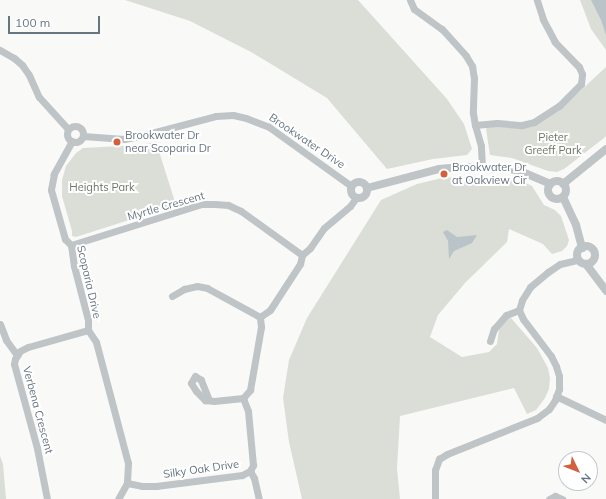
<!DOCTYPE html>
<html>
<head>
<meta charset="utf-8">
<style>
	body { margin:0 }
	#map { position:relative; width:606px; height:499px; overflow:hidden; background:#f9f9f8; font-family:Mulish,sans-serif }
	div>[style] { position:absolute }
	.green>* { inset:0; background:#daded7 }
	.water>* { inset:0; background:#bac4c8 }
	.minor>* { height:7px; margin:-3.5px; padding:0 3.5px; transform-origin:3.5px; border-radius:3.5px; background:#bfc4c7 }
	.minor>.ring { margin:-3.5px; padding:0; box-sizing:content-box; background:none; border:7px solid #bfc4c7; border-radius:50% }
	.tertiary>* { height:8px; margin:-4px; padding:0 4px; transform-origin:4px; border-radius:4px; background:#bfc4c7 }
	.tertiary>.ring { margin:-4px; padding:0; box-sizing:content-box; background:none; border:8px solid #bfc4c7; border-radius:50% }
	.dots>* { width:11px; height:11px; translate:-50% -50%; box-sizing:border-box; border:2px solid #fff; border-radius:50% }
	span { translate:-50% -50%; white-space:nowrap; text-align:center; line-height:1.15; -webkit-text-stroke:4px #fff; paint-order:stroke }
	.poi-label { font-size:11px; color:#677580 }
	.left { translate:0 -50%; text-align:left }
	.park-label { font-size:11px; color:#697866 }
	.street-label { font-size:11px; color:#677580 }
	.north { position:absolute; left:558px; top:451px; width:40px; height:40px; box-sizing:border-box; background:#fff; border:1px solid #c2c8cc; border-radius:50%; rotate:133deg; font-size:11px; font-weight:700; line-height:16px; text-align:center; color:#677580 }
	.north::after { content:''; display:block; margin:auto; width:14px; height:18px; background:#d35f3e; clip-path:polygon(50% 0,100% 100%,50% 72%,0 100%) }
	.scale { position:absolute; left:8px; top:16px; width:92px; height:18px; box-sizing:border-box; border:2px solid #677580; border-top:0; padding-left:5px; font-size:12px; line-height:14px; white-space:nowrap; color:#677580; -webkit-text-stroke:3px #fff; paint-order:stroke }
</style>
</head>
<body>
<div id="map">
	<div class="green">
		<div style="clip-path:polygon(125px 0,358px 0,447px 99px,464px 124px,472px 149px,467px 155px,433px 159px,387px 169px,327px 98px,251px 52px,190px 21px)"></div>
		<div style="clip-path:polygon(580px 0,606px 0,606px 50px,591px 29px)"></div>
		<div style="clip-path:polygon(606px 67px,606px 136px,604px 138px,564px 169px,557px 172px,548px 171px,512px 158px,490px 155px,486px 129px,489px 126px,535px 125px,566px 104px)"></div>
		<div style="clip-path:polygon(156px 142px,176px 205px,76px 237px,72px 236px,72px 231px,62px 196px,62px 180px,66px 166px,76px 153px,83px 148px,141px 145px)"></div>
		<div style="clip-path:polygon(483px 176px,498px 184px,505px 179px,526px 183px,532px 186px,544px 205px,555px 210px,561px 216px,569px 240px,567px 246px,562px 251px,552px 254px,543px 244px,509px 229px,507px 242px,465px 283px,438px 315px,430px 337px,462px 357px,489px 352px,497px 344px,499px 329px,507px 319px,511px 318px,537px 348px,548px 368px,550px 378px,549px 389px,545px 398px,536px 410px,527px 414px,514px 388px,400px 416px,397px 468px,400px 499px,302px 499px,289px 442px,283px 398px,289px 360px,307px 318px,381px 200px,417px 184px,442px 178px)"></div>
		<div style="clip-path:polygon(0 456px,3px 464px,6px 499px,0 499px)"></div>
	</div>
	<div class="water">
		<div style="clip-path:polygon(591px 0,606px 0,606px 35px,601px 20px)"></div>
		<div style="clip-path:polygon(447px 230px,457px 237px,477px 235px,472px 243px,454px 251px,449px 259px,448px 241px,443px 232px)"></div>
	</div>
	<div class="minor">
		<div style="left:410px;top:0;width:10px;rotate:66deg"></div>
		<div style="left:414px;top:9px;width:34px;rotate:36deg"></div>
		<div style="left:442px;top:29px;width:36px;rotate:48deg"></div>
		<div style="left:466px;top:56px;width:12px;rotate:59deg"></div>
		<div style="left:472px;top:66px;width:12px;rotate:81deg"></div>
		<div style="left:474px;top:78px;width:35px;rotate:92deg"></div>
		<div style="left:473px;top:113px;width:12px;rotate:81deg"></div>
		<div style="left:0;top:50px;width:16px;rotate:30deg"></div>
		<div style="left:14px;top:58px;width:11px;rotate:41deg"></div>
		<div style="left:22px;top:65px;width:12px;rotate:55deg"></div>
		<div style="left:29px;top:75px;width:24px;rotate:66deg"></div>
		<div style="left:39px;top:97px;width:43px;rotate:47.8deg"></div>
		<div class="ring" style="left:67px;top:126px;width:9px;height:9px"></div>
		<div style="left:83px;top:136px;width:41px;rotate:4.2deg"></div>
		<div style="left:124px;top:139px;width:16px;rotate:-11deg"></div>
		<div style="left:140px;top:136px;width:79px;rotate:-14.7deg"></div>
		<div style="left:216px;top:116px;width:17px;rotate:-3deg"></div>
		<div style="left:233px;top:115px;width:13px;rotate:13deg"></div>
		<div style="left:246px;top:118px;width:25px;rotate:21deg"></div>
		<div style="left:269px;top:127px;width:101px;rotate:35.7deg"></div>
		<div style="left:72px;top:141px;width:38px;rotate:119deg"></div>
		<div style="left:54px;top:174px;width:16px;rotate:101deg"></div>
		<div style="left:51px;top:190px;width:51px;rotate:74.1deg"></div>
		<div style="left:65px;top:239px;width:8px;rotate:45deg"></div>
		<div style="left:71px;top:245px;width:21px;rotate:82deg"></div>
		<div style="left:74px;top:266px;width:56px;rotate:75.5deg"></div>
		<div style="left:88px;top:320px;width:10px;rotate:90deg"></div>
		<div style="left:88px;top:330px;width:14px;rotate:56deg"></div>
		<div style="left:96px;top:342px;width:125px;rotate:75.2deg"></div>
		<div style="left:128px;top:463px;width:20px;rotate:93deg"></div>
		<div style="left:127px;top:483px;width:18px;rotate:119deg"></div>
		<div style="left:482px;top:167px;width:21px;rotate:-93deg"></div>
		<div style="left:481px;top:146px;width:22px;rotate:-106deg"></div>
		<div style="left:475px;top:125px;width:22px;rotate:-5deg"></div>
		<div style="left:497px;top:123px;width:25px;rotate:5deg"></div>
		<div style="left:522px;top:125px;width:12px;rotate:-14deg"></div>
		<div style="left:534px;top:122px;width:30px;rotate:-33deg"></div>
		<div style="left:559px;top:106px;width:31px;rotate:-45deg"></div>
		<div style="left:581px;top:84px;width:10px;rotate:-84deg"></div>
		<div style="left:582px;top:74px;width:8px;rotate:-113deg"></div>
		<div style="left:579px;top:67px;width:35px;rotate:-134deg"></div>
		<div style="left:555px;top:42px;width:26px;rotate:-118deg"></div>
		<div style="left:543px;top:19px;width:20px;rotate:-108deg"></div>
		<div style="left:71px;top:245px;width:137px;rotate:-17.4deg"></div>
		<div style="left:202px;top:204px;width:13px"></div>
		<div style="left:215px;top:204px;width:13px;rotate:4deg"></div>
		<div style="left:228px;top:205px;width:14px;rotate:25deg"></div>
		<div style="left:241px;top:211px;width:75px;rotate:35.8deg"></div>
		<div style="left:172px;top:296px;width:14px;rotate:-30deg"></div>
		<div style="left:184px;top:289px;width:13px;rotate:-13deg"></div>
		<div style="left:197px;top:286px;width:10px;rotate:11deg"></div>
		<div style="left:207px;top:288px;width:60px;rotate:28.7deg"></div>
		<div style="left:0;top:324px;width:17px;rotate:69deg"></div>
		<div style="left:6px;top:340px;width:19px;rotate:54deg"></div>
		<div style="left:490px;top:341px;width:13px;rotate:-72deg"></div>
		<div style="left:494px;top:329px;width:18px;rotate:-49deg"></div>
		<div style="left:506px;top:315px;width:14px;rotate:-21deg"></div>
		<div style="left:556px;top:396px;width:55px;rotate:25.6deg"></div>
		<div style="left:209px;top:400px;width:22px;rotate:-112deg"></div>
		<div style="left:201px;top:380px;width:7px;rotate:-146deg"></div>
		<div style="left:195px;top:376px;width:8px;rotate:120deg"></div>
		<div style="left:191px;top:383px;width:9px;rotate:58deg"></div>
		<div style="left:196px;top:391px;width:13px;rotate:45deg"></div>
		<div style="left:205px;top:400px;width:9px;rotate:6deg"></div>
		<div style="left:214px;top:401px;width:29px;rotate:-6deg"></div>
		<div style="left:250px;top:471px;width:8px;rotate:60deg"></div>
		<div style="left:254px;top:478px;width:22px;rotate:77deg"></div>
		<div style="left:127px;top:483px;width:15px;rotate:11deg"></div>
		<div style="left:142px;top:486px;width:14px"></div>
		<div style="left:156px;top:486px;width:87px;rotate:-7.3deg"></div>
		<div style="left:242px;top:475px;width:9px;rotate:-27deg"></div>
		<div style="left:250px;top:471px;width:7px;rotate:-63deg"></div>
		<div style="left:253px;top:465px;width:54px;rotate:-95.3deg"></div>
		<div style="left:248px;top:411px;width:14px;rotate:-111deg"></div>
		<div style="left:243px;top:398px;width:11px;rotate:-49deg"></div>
		<div style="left:250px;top:390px;width:64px;rotate:-80.1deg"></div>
		<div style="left:261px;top:327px;width:10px;rotate:-96deg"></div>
		<div style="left:260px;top:317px;width:12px;rotate:-35deg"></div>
		<div style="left:270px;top:310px;width:55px;rotate:-56.9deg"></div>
		<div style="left:300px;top:264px;width:9px;rotate:-77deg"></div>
		<div style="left:302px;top:255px;width:11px;rotate:-41deg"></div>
		<div style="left:310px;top:248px;width:24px;rotate:-55deg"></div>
		<div style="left:324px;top:228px;width:34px;rotate:-40deg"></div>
		<div style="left:350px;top:206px;width:10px;rotate:-53deg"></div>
		<div style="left:47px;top:499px;width:52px;rotate:-101.1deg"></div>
		<div style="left:37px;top:448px;width:87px;rotate:-105.3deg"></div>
		<div style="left:14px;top:364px;width:5px;rotate:-79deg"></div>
		<div style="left:15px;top:359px;width:9px;rotate:-58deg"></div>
		<div style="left:20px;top:351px;width:9px;rotate:-27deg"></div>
		<div style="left:28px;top:347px;width:62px;rotate:-15.8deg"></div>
		<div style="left:435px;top:499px;width:29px;rotate:-90deg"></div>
		<div style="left:435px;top:470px;width:12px;rotate:-70deg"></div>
		<div style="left:439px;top:459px;width:9px;rotate:-32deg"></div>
		<div style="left:447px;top:454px;width:97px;rotate:-21.8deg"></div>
		<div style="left:537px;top:418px;width:15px;rotate:-37deg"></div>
		<div style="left:549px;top:409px;width:11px;rotate:-56deg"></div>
		<div style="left:555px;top:400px;width:12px;rotate:-70deg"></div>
		<div style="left:559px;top:389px;width:13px;rotate:-90deg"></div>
		<div style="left:559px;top:376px;width:10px;rotate:-107deg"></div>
		<div style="left:556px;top:366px;width:11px;rotate:-117deg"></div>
		<div style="left:551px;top:356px;width:46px;rotate:-127.1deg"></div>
		<div style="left:523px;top:319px;width:10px;rotate:-114deg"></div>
		<div style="left:519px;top:310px;width:10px;rotate:-73deg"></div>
		<div style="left:522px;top:300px;width:15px;rotate:-58deg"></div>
		<div style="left:530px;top:287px;width:23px;rotate:-40deg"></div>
		<div style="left:548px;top:272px;width:14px;rotate:-34deg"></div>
		<div style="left:560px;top:264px;width:18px;rotate:-13deg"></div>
		<div style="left:549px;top:499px;width:7px;rotate:-27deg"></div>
		<div style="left:555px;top:496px;width:8px;rotate:23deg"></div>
	</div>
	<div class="tertiary">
		<div class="ring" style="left:548px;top:181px;width:10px;height:10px"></div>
		<div class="ring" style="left:351px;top:182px;width:8px;height:8px"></div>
		<div style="left:563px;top:184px;width:55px;rotate:-39.1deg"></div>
		<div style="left:367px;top:188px;width:74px;rotate:-14.8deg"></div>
		<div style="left:439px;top:169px;width:23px;rotate:-5deg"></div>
		<div style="left:462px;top:167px;width:49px;rotate:2.3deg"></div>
		<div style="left:511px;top:169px;width:9px;rotate:13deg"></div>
		<div style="left:520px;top:171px;width:33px;rotate:23deg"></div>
		<div style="left:563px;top:197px;width:31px;rotate:65deg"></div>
		<div style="left:576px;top:225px;width:24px;rotate:75deg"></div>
		<div class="ring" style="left:577px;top:246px;width:10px;height:10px"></div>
		<div style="left:586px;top:264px;width:34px;rotate:53deg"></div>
	</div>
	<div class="dots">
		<div style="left:117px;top:142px;background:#d35f3e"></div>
		<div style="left:444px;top:174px;background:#d35f3e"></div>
	</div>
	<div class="poi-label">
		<span class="left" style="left:125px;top:142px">Brookwater Dr<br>near Scoparia Dr</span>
		<span class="left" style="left:452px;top:174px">Brookwater Dr<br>at Oakview Cir</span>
	</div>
	<div class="park-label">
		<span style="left:553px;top:144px">Pieter<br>Greeff Park</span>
		<span style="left:102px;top:187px">Heights Park</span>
	</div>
	<div class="street-label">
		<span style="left:307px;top:141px;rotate:34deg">Brookwater Drive</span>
		<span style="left:166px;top:206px;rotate:-16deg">Myrtle Crescent</span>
		<span style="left:89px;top:282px;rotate:77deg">Scoparia Drive</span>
		<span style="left:38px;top:410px;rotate:75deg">Verbena Crescent</span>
		<span style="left:201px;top:469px;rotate:-8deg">Silky Oak Drive</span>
	</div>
	<div class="north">N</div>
	<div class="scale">100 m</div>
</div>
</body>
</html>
